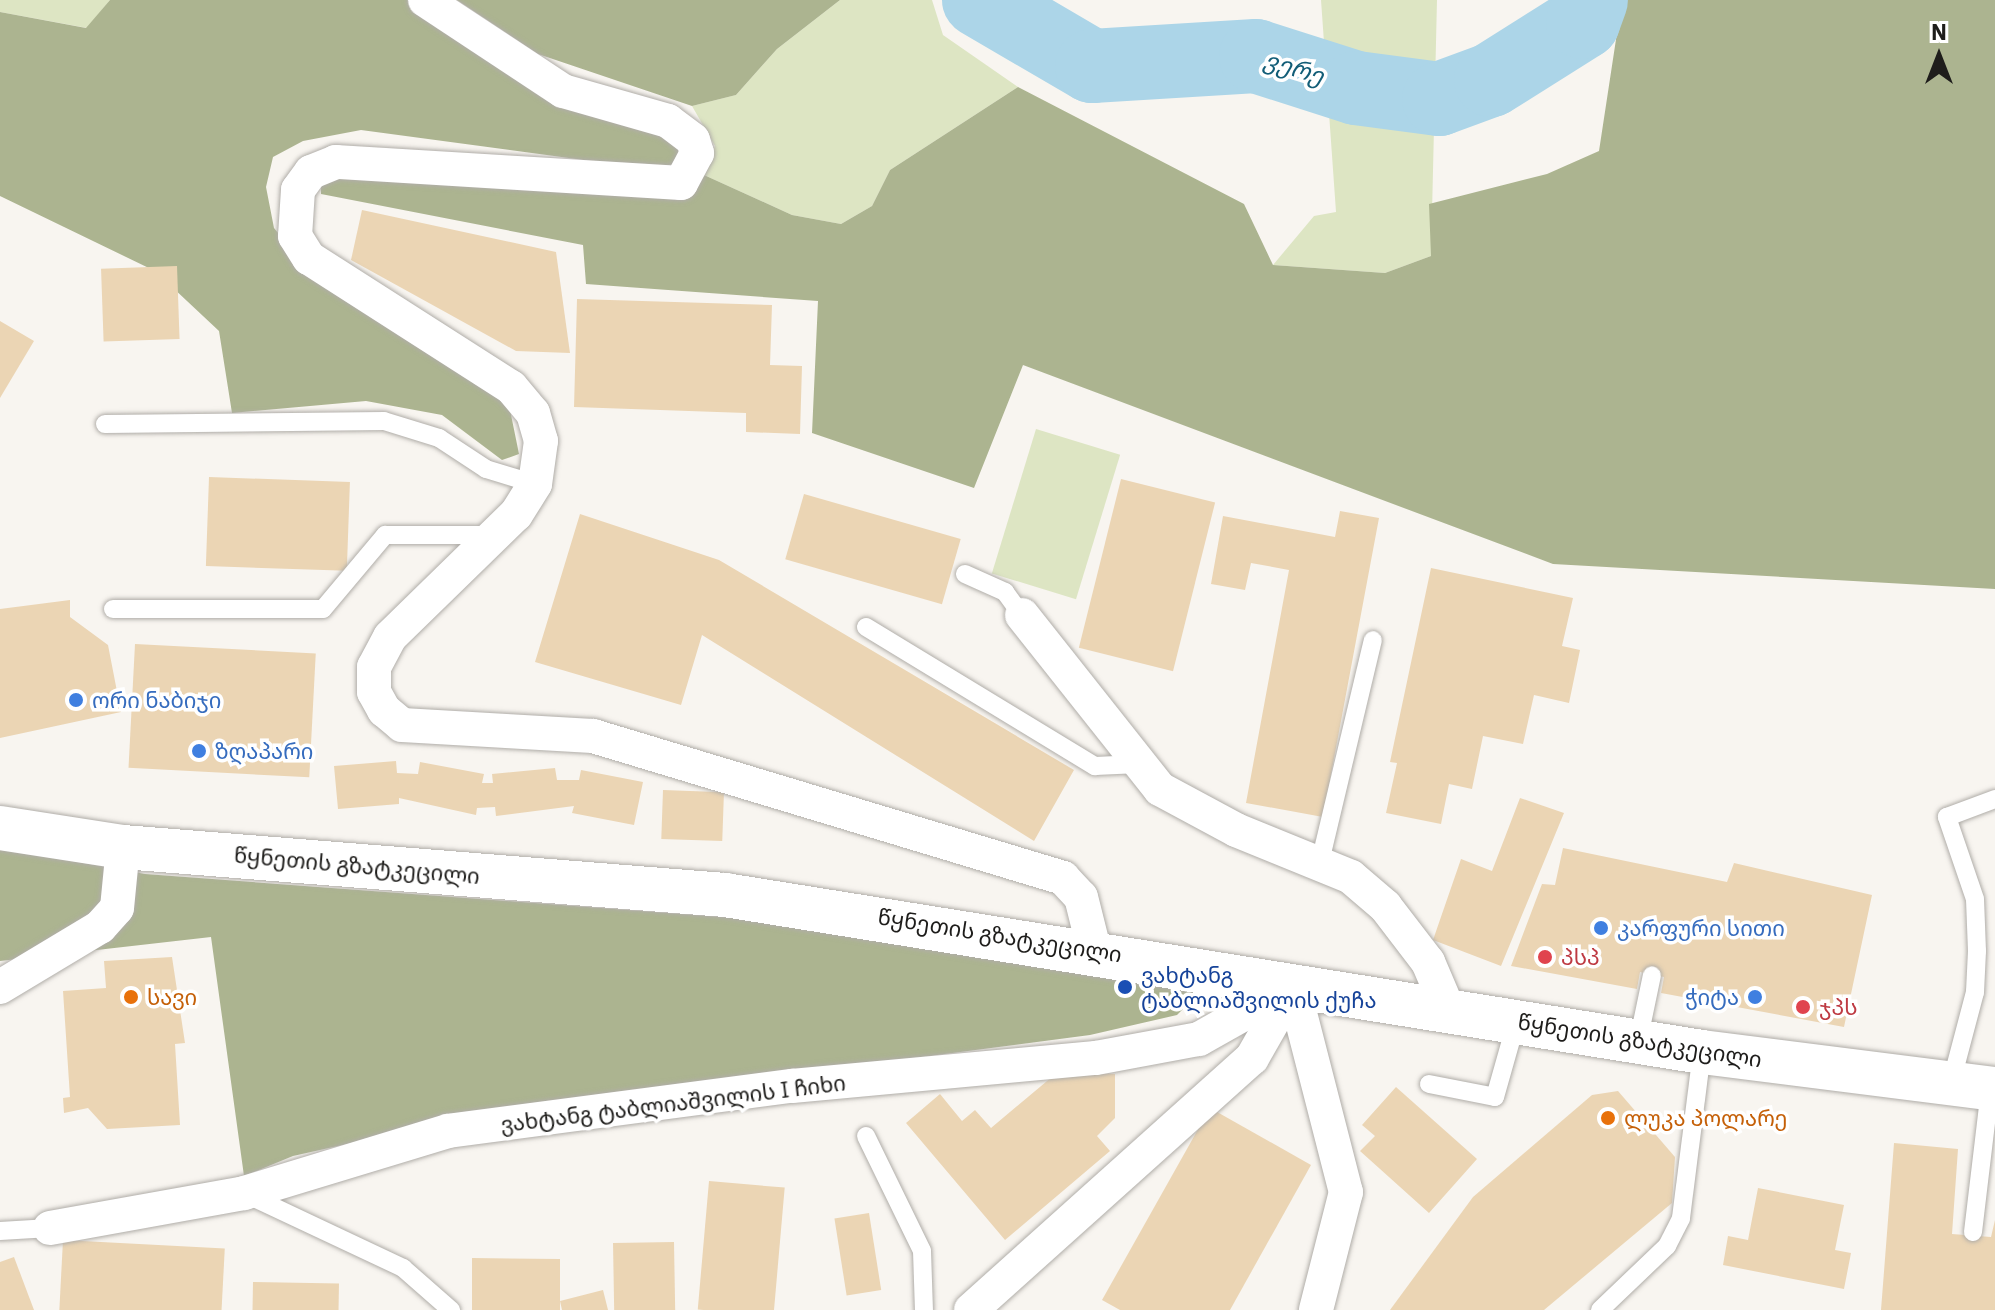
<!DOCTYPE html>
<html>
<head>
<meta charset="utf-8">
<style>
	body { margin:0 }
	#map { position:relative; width:1995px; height:1310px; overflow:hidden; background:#f8f5f0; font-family:"IBM Plex Sans","Noto Sans Georgian",sans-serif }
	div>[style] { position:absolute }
	.green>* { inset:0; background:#dde5c3; transform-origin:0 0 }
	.forest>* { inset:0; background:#acb490 }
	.river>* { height:74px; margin:-37px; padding:0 37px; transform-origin:37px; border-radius:37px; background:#acd5e8 }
	.building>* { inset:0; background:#ebd5b4; transform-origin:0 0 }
	.roads { filter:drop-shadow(0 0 2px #b0ada8) drop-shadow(0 0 2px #b0ada8) }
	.lane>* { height:18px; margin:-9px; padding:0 9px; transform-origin:9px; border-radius:9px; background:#fff }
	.street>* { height:34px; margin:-17px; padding:0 17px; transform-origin:17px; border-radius:17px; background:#fff }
	.secondary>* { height:44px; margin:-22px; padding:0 22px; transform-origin:22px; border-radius:22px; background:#fff }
	.dots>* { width:22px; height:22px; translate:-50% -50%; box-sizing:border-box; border:4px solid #fff; border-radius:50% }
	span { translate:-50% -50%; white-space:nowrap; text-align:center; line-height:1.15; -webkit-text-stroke:7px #fff; paint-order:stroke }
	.shop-label { font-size:22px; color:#366cbe }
	.left { translate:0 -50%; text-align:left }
	.right { translate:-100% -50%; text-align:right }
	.street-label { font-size:22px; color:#1e1d1b }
	.health-label { font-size:22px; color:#be3a42 }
	.transit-label { font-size:22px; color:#164399 }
	.food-label { font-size:22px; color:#c56008 }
	.water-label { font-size:24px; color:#125d77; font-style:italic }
	.north { position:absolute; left:1899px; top:16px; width:80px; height:80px; -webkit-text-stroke:6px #fff; paint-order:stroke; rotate:0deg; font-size:22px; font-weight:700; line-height:32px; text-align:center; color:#1e1d1b }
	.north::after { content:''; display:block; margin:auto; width:28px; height:36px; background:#1e1d1b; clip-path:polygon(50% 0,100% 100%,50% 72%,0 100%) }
</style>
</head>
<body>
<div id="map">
	<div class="green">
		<div style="clip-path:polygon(0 0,110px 0,87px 28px,0 12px)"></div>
		<div style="clip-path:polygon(840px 0,932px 0,943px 35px,1018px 87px,890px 170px,872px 206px,841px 224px,792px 215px,704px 175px,715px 146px,692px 106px,736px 95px,777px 49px)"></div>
		<div style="clip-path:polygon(1321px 0,1437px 0,1431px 256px,1385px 273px,1273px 265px,1314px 216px,1336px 212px)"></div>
		<div style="left:1036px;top:429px;width:88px;height:151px;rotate:17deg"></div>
	</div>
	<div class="forest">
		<div style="clip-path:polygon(110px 0,414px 0,675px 133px,683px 145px,678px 163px,650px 169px,361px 130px,303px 141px,273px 157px,266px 187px,274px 228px,296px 255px,508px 400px,519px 454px,502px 460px,442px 415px,366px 401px,232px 413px,219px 331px,155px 271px,0 196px,0 12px,86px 28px)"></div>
		<div style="clip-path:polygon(457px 0,840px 0,777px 49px,736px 95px,692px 106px,538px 54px)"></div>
		<div style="clip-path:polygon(1622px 0,1995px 0,1995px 589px,1553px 564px,1023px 365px,974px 488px,812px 433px,818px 301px,586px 284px,583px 245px,321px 194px,321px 179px,704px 175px,792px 215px,841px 224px,872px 206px,890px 170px,1018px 87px,1244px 204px,1273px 265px,1385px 273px,1431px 256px,1429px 204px,1547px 174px,1599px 151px)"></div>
		<div style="clip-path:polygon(0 848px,145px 874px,775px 921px,1196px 986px,1196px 996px,1177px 1015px,1090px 1035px,477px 1115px,293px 1156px,244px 1176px,211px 937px,0 961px)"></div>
	</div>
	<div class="river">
		<div style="left:979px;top:0;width:131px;rotate:30.3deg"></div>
		<div style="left:1092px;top:66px;width:164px;rotate:-3.5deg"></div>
		<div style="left:1256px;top:56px;width:105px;rotate:17.7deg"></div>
		<div style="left:1356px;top:88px;width:84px;rotate:7.5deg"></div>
		<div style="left:1439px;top:99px;width:55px;rotate:-20.1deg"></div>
		<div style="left:1491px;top:80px;width:109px;rotate:-32.2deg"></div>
		<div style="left:1583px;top:22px;width:23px;rotate:-70deg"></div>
	</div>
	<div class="building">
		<div style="clip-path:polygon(362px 210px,556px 252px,570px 353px,516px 351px,351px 260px)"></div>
		<div style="left:177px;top:266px;width:73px;height:76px;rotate:88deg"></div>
		<div style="clip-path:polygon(577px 299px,772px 305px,770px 365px,802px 366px,800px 434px,746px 432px,746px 413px,574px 407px)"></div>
		<div style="clip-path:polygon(0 321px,34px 341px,0 398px)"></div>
		<div style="left:209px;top:477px;width:141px;height:89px;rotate:2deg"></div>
		<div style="left:1121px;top:479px;width:97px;height:174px;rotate:14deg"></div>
		<div style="left:804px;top:494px;width:163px;height:68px;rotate:16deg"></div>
		<div style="clip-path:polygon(1340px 511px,1379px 518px,1323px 817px,1246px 803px,1289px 570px,1251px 563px,1245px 590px,1211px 584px,1223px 516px,1335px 537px)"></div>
		<div style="clip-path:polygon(580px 514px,719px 560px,1074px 770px,1034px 841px,702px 635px,681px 705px,535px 662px)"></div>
		<div style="clip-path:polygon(1431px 568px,1573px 598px,1562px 646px,1580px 650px,1569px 703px,1534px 695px,1523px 744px,1483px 736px,1472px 789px,1449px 784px,1441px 824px,1386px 813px,1397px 763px,1390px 762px)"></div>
		<div style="clip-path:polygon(70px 600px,70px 617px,108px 645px,121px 712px,0 738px,0 609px)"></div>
		<div style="left:135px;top:644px;width:181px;height:124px;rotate:3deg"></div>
		<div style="clip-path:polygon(396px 761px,397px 773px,418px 774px,420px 762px,484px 774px,482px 783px,493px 783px,492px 774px,555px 768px,557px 780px,579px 780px,581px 770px,643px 782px,634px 825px,572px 813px,574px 806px,496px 816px,495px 807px,477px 808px,476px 815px,399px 798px,399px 804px,338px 809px,334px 766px)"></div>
		<div style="left:663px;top:790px;width:61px;height:49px;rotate:2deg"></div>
		<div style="clip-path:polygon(1520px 798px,1564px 813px,1501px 966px,1433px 940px,1461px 859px,1492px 871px)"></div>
		<div style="clip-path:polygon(1563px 848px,1727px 882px,1734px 863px,1872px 895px,1844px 1027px,1661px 993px,1664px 977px,1640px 972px,1637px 989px,1511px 966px,1542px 884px,1555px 885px)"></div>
		<div style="clip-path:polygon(172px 957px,185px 1043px,175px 1044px,180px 1125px,107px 1129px,88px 1108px,64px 1113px,63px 1098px,70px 1097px,63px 991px,106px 988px,104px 961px)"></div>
		<div style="clip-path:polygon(1059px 1071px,1115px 1074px,1115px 1118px,1097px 1136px,1110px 1151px,1005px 1240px,906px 1123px,940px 1094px,962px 1121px,975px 1110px,991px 1128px)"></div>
		<div style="clip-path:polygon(1396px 1087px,1477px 1159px,1429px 1213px,1360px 1151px,1375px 1136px,1362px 1125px)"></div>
		<div style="clip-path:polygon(1618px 1091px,1675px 1157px,1672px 1203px,1544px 1310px,1390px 1310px,1473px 1197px,1592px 1095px)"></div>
		<div style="clip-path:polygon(1210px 1108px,1311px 1165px,1230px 1310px,1120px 1310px,1102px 1300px)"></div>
		<div style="clip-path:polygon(1894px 1143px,1958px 1149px,1952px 1234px,1991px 1237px,1995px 1220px,1995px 1310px,1881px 1310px)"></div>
		<div style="left:709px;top:1181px;width:76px;height:129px;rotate:5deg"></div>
		<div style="clip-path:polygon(1758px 1188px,1844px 1205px,1835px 1250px,1851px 1253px,1844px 1289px,1723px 1265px,1728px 1236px,1748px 1240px)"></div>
		<div style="left:869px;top:1213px;width:78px;height:35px;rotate:81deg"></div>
		<div style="left:63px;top:1240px;width:162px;height:70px;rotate:3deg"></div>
		<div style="left:674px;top:1242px;width:68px;height:61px;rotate:89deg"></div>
		<div style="clip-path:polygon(14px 1257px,34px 1310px,0 1310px,0 1262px)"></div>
		<div style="clip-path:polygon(472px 1258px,560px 1259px,560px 1301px,603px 1290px,608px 1310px,562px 1310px,560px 1301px,560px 1310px,472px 1310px)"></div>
		<div style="left:253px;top:1282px;width:86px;height:28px;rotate:1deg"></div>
	</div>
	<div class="roads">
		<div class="lane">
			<div style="left:105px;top:424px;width:279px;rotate:-0.6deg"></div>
			<div style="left:384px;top:421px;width:58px;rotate:17.2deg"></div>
			<div style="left:439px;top:438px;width:56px;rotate:33.4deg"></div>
			<div style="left:486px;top:469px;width:51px;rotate:17deg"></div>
			<div style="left:965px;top:574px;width:44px;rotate:24.2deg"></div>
			<div style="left:1005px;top:592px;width:29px;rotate:54deg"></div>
			<div style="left:113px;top:609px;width:210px"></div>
			<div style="left:323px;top:609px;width:97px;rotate:-50deg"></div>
			<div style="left:385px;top:535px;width:107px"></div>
			<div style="left:866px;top:627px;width:268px;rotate:31.3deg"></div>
			<div style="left:1095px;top:766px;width:44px;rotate:-2.6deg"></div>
			<div style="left:1320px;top:862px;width:228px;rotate:-76.6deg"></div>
			<div style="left:1638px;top:1042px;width:68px;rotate:-78.2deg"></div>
			<div style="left:1951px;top:1083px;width:94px;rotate:-75.2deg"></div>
			<div style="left:1975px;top:992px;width:41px;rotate:-87.2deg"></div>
			<div style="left:1977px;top:951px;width:52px;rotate:-92.2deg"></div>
			<div style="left:1975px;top:899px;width:87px;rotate:-108.9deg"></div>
			<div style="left:1947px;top:817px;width:51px;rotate:-20.6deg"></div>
			<div style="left:1429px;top:1084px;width:67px;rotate:11.1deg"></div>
			<div style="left:1495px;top:1097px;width:77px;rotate:-74.2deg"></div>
			<div style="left:866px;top:1136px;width:128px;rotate:64deg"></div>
			<div style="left:922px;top:1251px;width:59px;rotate:88.1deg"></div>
			<div style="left:246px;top:1194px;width:174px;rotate:25.2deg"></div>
			<div style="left:403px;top:1268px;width:64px;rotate:41.2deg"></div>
			<div style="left:0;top:1231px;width:50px;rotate:-3.4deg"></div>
			<div style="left:1973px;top:1232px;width:144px;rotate:-83.2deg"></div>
			<div style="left:1600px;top:1310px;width:93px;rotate:-43.7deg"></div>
			<div style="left:1667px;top:1246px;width:31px;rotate:-63deg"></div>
			<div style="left:1681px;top:1218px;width:167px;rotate:-82.8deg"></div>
		</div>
		<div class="street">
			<div style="left:425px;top:0;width:165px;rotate:33.4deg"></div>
			<div style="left:563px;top:91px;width:109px;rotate:15.9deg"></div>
			<div style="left:668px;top:121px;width:31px;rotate:37deg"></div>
			<div style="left:693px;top:140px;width:14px;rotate:73deg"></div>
			<div style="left:697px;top:153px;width:34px;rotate:118deg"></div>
			<div style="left:681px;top:183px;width:346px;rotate:-176.5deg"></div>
			<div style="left:336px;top:162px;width:27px;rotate:158deg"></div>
			<div style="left:311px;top:172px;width:22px;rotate:126deg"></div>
			<div style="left:298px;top:190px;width:46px;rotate:93.7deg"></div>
			<div style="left:295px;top:236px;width:26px;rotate:58deg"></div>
			<div style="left:309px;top:258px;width:240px;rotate:32.6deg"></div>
			<div style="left:511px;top:387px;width:34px;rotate:50deg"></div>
			<div style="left:533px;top:413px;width:29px;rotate:74deg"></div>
			<div style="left:541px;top:441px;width:43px;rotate:97.9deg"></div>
			<div style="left:535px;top:484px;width:36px;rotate:122deg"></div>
			<div style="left:516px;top:514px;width:176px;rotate:135.7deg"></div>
			<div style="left:390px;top:637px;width:34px;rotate:118deg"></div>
			<div style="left:374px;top:667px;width:25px;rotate:90deg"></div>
			<div style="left:374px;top:692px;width:21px;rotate:61deg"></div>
			<div style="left:384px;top:710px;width:23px;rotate:40deg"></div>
			<div style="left:402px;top:725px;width:191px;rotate:3.3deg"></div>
			<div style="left:593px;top:736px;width:491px;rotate:16.8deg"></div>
			<div style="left:1063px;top:878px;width:26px;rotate:47deg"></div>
			<div style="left:1081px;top:897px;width:54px;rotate:76deg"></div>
			<div style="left:1022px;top:615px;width:222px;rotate:51.6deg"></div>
			<div style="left:1160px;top:789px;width:86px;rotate:28.3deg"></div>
			<div style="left:1236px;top:830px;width:124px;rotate:22.2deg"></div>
			<div style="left:1351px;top:877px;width:45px;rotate:40.5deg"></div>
			<div style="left:1385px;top:906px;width:71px;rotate:52.5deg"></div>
			<div style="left:1428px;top:962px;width:51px;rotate:66.9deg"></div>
			<div style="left:1293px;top:986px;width:213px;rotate:75.6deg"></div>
			<div style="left:1346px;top:1192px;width:122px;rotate:104.3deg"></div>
			<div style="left:0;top:987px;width:117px;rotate:-31deg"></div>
			<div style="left:100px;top:927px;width:25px;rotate:-48deg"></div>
			<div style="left:117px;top:908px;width:61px;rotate:-84.4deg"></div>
			<div style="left:50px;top:1228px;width:197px;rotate:-10.2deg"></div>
			<div style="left:244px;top:1193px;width:213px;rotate:-16.9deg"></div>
			<div style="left:448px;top:1131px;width:347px;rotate:-7.5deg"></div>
			<div style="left:792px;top:1086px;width:305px;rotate:-5.3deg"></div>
			<div style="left:1096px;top:1058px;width:105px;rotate:-10.5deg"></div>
			<div style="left:1199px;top:1039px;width:108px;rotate:-29.4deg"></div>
			<div style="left:971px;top:1310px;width:377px;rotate:-41.9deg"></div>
			<div style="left:1252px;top:1058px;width:83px;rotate:-60.3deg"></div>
		</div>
		<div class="secondary">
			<div style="left:0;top:828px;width:124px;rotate:8.8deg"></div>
			<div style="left:123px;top:847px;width:604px;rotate:4.56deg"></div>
			<div style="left:725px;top:895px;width:990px;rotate:9.13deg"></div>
			<div style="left:1702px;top:1052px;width:295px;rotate:7.2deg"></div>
		</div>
	</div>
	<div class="dots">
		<div style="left:76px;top:700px;background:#3f7fe0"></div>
		<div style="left:199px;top:751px;background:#3f7fe0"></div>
		<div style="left:1601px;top:928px;background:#3f7fe0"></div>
		<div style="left:1545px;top:957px;background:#e0444e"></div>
		<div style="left:1125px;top:987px;background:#1a4fb4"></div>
		<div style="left:131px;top:997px;background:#e8710a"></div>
		<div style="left:1755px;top:997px;background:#3f7fe0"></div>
		<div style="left:1803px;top:1007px;background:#e0444e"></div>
		<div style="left:1608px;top:1118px;background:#e8710a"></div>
	</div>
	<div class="shop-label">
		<span class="left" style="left:92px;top:700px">ორი ნაბიჯი</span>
		<span class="left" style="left:215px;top:751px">ზღაპარი</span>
		<span class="left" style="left:1617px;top:928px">კარფური სითი</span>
		<span class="right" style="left:1739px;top:997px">ჭიტა</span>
	</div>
	<div class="street-label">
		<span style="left:357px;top:865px;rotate:5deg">წყნეთის გზატკეცილი</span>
		<span style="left:1000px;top:935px;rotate:9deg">წყნეთის გზატკეცილი</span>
		<span style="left:1640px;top:1040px;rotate:9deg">წყნეთის გზატკეცილი</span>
		<span style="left:673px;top:1103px;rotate:-7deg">ვახტანგ ტაბლიაშვილის I ჩიხი</span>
	</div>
	<div class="health-label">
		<span class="left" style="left:1561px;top:957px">პსპ</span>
		<span class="left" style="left:1819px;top:1007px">ჯპს</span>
	</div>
	<div class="transit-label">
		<span class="left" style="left:1141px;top:987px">ვახტანგ<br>ტაბლიაშვილის ქუჩა</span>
	</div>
	<div class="food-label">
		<span class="left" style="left:147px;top:997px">სავი</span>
		<span class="left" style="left:1624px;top:1118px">ლუკა პოლარე</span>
	</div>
	<div class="water-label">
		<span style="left:1294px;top:68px;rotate:17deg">ვერე</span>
	</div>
	<div class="north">N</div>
</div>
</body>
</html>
